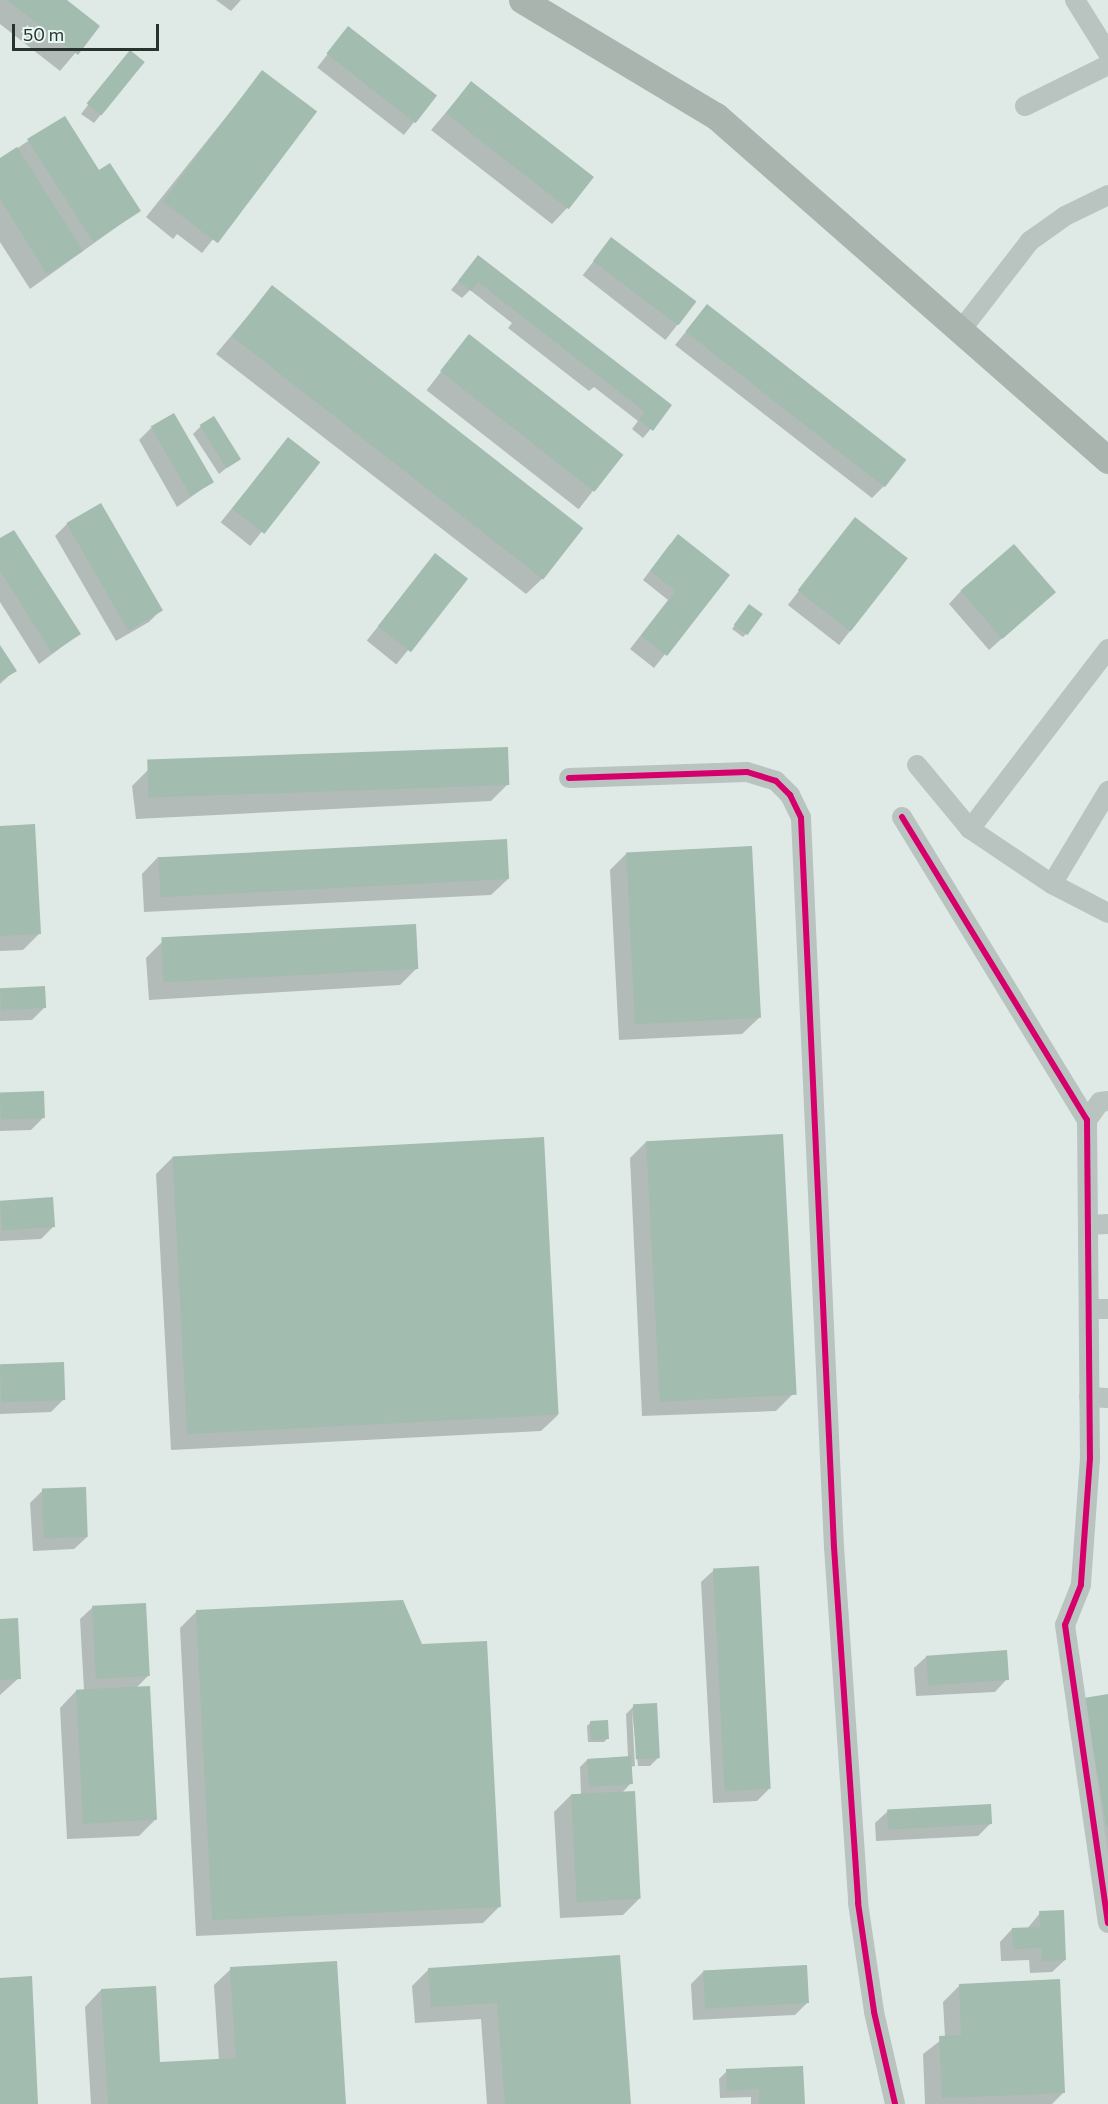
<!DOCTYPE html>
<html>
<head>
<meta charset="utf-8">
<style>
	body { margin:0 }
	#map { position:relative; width:1108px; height:2104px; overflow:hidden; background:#dfeae7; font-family:Commissioner,sans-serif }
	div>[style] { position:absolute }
	.shadow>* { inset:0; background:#0003; transform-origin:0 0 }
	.building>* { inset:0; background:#a2bcaf; transform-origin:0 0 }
	.street>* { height:20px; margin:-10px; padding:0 10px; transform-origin:10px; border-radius:10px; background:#b9c3bf }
	.secondary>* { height:27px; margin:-13.5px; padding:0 13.5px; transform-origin:13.5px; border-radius:13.5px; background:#a9b4af }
	.cycleway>* { height:6px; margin:-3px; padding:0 3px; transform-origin:3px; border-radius:3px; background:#d6006c }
	span { translate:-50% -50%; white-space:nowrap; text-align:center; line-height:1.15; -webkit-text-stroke:4.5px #e7f7f2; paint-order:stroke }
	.scale { position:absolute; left:12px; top:24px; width:147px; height:27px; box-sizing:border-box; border:3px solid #28332d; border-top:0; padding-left:8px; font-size:18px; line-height:21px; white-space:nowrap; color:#28332d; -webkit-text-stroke:4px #e7f7f2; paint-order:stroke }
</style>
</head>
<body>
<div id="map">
	<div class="shadow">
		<div style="clip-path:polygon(0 0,65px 0,98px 26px,60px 71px,0 24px)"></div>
		<div style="clip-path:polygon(216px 0,241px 0,231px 11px)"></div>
		<div style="left:348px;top:28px;width:110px;height:50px;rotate:38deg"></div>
		<div style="clip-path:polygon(122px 61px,143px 62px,94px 123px,81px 114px)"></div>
		<div style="clip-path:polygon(262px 72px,314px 112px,202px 253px,177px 234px,173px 239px,146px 217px)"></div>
		<div style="clip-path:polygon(471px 83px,568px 207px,552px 224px,431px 130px)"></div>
		<div style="clip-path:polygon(28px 141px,99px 172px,139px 211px,30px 289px,0 242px,0 160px)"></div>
		<div style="left:611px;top:239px;width:105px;height:46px;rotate:38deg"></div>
		<div style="clip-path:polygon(478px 257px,670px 406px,643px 438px,632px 429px,638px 421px,594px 387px,589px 391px,508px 328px,512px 323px,470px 290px,462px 298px,451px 290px)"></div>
		<div style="clip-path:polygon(272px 287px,543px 578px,526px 594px,216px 354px)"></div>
		<div style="clip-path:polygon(707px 306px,884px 486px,872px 498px,675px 345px)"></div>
		<div style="left:469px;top:336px;width:193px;height:69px;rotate:38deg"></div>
		<div style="clip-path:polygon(201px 426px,239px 458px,219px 474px,193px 434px)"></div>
		<div style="clip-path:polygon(151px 428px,212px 482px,177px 507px,139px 440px)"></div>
		<div style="left:288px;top:439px;width:38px;height:107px;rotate:39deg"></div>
		<div style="left:855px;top:519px;width:65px;height:109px;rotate:38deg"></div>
		<div style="clip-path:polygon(67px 524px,161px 610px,149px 622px,116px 641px,55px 536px)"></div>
		<div style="clip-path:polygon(0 540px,79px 634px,39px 664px,0 602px)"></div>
		<div style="clip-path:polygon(670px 544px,728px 575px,654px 668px,630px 649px,668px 600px,643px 580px)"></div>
		<div style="left:436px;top:555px;width:38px;height:110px;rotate:39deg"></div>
		<div style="clip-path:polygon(961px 591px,1041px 604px,989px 650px,949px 604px)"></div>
		<div style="clip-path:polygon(746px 610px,746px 634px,743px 637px,732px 629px)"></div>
		<div style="clip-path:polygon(0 648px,15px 670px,0 684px)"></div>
		<div style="clip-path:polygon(149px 769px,508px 784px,491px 801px,136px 819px,132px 786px)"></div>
		<div style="clip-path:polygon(0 827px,40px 933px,23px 950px,0 951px)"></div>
		<div style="clip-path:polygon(627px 853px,759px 1018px,742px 1034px,619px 1040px,610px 870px)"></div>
		<div style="clip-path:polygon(158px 857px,508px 879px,491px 895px,144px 912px,142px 874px)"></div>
		<div style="clip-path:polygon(163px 941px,417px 968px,400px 985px,149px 1000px,146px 958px)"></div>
		<div style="clip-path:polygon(0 989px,45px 1007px,32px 1020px,0 1021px)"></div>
		<div style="clip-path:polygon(0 1095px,44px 1117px,31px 1130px,0 1131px)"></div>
		<div style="clip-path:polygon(647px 1141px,793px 1394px,776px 1411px,642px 1416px,630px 1158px)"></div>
		<div style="clip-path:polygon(173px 1157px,558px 1415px,541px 1431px,171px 1450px,156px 1174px)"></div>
		<div style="clip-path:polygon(0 1201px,53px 1227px,41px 1239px,0 1241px)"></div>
		<div style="clip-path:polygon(0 1367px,64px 1399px,51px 1412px,0 1414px)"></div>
		<div style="clip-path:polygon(43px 1490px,87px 1537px,74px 1549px,33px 1551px,30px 1503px)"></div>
		<div style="clip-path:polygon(714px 1570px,770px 1788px,757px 1801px,713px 1803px,701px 1582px)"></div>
		<div style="clip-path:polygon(93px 1607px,149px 1675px,136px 1688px,156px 1819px,139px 1836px,67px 1839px,60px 1708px,76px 1691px,84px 1690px,80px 1619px)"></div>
		<div style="clip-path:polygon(197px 1611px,422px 1645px,500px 1906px,483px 1923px,196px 1936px,180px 1628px)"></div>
		<div style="clip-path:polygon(0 1621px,19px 1678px,0 1695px)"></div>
		<div style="clip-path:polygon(927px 1656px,1007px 1679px,995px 1692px,916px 1696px,914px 1668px)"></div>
		<div style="clip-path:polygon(1108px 1696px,1108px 1853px,1093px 1857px,1068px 1716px)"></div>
		<div style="clip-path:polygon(634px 1706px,658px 1758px,650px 1766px,638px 1766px,632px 1711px,635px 1766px,630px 1767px,631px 1783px,622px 1793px,639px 1899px,623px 1915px,560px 1918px,554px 1812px,571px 1795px,581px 1795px,580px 1767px,588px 1759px,628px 1757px,626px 1714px)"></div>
		<div style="clip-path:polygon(591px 1722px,608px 1738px,604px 1742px,588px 1742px,587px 1726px)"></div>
		<div style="clip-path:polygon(888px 1811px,991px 1823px,978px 1836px,876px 1841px,875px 1823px)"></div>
		<div style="clip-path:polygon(1040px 1913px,1065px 1960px,1052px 1972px,1030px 1973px,1029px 1960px,1001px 1961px,1000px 1942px,1012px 1929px,1027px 1929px)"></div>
		<div style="clip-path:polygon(619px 1956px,629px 2104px,487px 2104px,481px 2019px,415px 2023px,412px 1986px,429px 1969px)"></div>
		<div style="clip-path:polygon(231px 1969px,345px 2104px,91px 2104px,85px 2007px,101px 1990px,159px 2064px,219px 2061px,214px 1985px)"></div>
		<div style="clip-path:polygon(703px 1972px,808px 2002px,795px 2015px,693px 2020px,691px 1984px)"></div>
		<div style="clip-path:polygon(960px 1985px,1064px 2092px,1052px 2104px,925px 2104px,923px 2054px,945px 2037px,943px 2002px)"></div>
		<div style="clip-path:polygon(727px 2071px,803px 2104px,751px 2104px,751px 2097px,720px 2098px,719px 2079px)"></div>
	</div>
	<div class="building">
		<div style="clip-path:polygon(7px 0,67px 0,100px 26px,78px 55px)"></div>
		<div style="left:348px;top:26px;width:113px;height:35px;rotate:38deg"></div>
		<div style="left:130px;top:50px;width:19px;height:69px;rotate:39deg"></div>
		<div style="left:262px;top:70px;width:69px;height:165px;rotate:37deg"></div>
		<div style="left:471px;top:81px;width:156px;height:41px;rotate:38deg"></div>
		<div style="clip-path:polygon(65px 116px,99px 170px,110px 163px,141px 211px,93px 242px,27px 139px)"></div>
		<div style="clip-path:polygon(17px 147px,83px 251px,47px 274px,0 199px,0 158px)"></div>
		<div style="left:611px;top:237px;width:107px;height:30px;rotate:37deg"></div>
		<div style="clip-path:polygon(478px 255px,672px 405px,653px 431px,639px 420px,645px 412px,478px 282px,471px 291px,458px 281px)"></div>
		<div style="left:272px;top:285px;width:395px;height:65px;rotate:38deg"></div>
		<div style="left:707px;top:304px;width:253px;height:35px;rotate:38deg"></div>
		<div style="left:469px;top:334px;width:196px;height:47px;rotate:38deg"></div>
		<div style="left:174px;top:413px;width:80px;height:27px;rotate:60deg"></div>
		<div style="left:214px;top:416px;width:51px;height:17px;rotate:58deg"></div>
		<div style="left:288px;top:437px;width:41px;height:91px;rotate:38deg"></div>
		<div style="left:101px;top:503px;width:124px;height:40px;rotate:60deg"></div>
		<div style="left:855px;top:517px;width:67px;height:93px;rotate:38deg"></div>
		<div style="clip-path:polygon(14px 530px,81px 634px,52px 653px,0 571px,0 538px)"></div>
		<div style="clip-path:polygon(678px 534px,730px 575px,667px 656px,641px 636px,676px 591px,650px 571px)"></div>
		<div style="left:1014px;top:544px;width:64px;height:71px;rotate:49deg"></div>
		<div style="left:435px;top:553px;width:42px;height:93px;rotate:38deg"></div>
		<div style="left:749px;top:604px;width:17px;height:26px;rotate:36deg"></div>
		<div style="clip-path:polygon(0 645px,17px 671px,0 681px)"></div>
		<div style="left:508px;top:747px;width:38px;height:361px;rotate:88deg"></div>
		<div style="clip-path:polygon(35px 824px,41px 934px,0 936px,0 826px)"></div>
		<div style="left:507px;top:839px;width:40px;height:349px;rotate:87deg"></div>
		<div style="left:752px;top:846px;width:172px;height:126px;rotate:87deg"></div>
		<div style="left:416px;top:924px;width:45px;height:255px;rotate:87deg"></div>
		<div style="left:45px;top:986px;width:22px;height:45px;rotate:87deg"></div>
		<div style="left:44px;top:1091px;width:27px;height:44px;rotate:88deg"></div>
		<div style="left:783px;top:1134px;width:261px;height:137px;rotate:87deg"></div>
		<div style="left:544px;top:1137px;width:278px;height:372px;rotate:87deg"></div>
		<div style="left:53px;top:1197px;width:30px;height:53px;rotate:86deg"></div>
		<div style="left:64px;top:1362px;width:38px;height:64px;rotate:88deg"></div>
		<div style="left:86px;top:1487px;width:50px;height:44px;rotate:88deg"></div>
		<div style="left:759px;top:1566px;width:223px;height:46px;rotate:87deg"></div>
		<div style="clip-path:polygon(403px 1600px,422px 1644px,487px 1641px,501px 1907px,212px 1920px,196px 1610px)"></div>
		<div style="left:146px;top:1603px;width:73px;height:54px;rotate:87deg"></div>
		<div style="clip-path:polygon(18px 1618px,21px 1679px,0 1680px,0 1619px)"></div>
		<div style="left:1007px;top:1650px;width:30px;height:81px;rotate:86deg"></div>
		<div style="left:150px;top:1686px;width:134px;height:74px;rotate:87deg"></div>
		<div style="clip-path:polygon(1108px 1694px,1108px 1827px,1107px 1827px,1084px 1698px)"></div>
		<div style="left:657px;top:1703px;width:55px;height:24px;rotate:87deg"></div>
		<div style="left:608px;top:1720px;width:19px;height:18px;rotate:87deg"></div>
		<div style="left:631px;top:1756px;width:28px;height:44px;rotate:86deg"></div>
		<div style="left:635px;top:1791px;width:108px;height:64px;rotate:87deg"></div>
		<div style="left:991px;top:1804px;width:20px;height:104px;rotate:87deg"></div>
		<div style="clip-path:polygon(1064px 1910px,1066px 1960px,1042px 1961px,1041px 1948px,1013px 1949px,1012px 1928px,1040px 1927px,1039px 1911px)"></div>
		<div style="clip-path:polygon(620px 1955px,631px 2104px,505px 2104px,497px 2003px,431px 2007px,428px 1968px)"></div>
		<div style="clip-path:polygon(337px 1961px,346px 2104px,108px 2104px,101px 1989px,156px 1986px,160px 2062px,236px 2058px,230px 1967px)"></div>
		<div style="left:807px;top:1965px;width:38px;height:104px;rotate:87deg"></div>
		<div style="clip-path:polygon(32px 1976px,38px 2104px,0 2104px,0 1978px)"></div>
		<div style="clip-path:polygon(1060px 1979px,1065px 2093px,942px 2098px,939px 2036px,961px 2035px,959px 1984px)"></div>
		<div style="clip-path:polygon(803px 2066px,805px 2104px,759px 2104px,759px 2089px,727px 2091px,726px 2069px)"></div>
	</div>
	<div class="street">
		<div style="left:1075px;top:0;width:62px;rotate:58.1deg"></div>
		<div style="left:1025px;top:106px;width:93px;rotate:-26.3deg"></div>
		<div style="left:961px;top:330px;width:113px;rotate:-52.2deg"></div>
		<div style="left:1030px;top:241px;width:43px;rotate:-35.5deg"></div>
		<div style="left:1065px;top:216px;width:48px;rotate:-26deg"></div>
		<div style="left:917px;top:765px;width:83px;rotate:50.4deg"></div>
		<div style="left:970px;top:829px;width:99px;rotate:33.9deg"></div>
		<div style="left:1052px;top:884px;width:63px;rotate:27.4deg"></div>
		<div style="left:569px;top:778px;width:178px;rotate:-1.9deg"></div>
		<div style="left:747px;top:772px;width:30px;rotate:17deg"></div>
		<div style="left:776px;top:781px;width:20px;rotate:45deg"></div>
		<div style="left:790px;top:795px;width:25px;rotate:64deg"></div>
		<div style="left:801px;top:818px;width:730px;rotate:87.41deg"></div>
		<div style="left:834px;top:1547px;width:357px;rotate:86.1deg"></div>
		<div style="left:858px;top:1903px;width:110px;rotate:81.6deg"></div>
		<div style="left:874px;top:2012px;width:94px;rotate:77.1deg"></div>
		<div style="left:902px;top:817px;width:355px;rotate:58.6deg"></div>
		<div style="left:1087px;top:1120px;width:338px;rotate:89.5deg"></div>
		<div style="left:1090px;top:1458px;width:127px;rotate:94.1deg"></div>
		<div style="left:1081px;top:1585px;width:43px;rotate:111.8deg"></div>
		<div style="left:1065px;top:1625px;width:301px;rotate:81.8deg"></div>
		<div style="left:970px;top:829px;width:227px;rotate:-52.5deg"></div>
		<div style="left:1052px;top:884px;width:109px;rotate:-58.9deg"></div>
		<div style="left:1087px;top:1120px;width:22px;rotate:-54deg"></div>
		<div style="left:1100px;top:1102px;width:8px;rotate:-7deg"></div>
		<div style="left:1088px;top:1225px;width:20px;rotate:-3deg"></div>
		<div style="left:1089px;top:1309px;width:19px"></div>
		<div style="left:1089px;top:1397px;width:19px;rotate:3deg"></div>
	</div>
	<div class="secondary">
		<div style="left:522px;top:0;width:226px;rotate:30.9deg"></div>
		<div style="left:716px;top:116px;width:522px;rotate:41.27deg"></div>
	</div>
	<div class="cycleway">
		<div style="left:569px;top:778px;width:178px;rotate:-1.9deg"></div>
		<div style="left:747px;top:772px;width:30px;rotate:17deg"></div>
		<div style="left:776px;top:781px;width:20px;rotate:45deg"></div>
		<div style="left:790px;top:795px;width:25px;rotate:64deg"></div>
		<div style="left:801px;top:818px;width:730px;rotate:87.41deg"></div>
		<div style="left:834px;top:1547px;width:357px;rotate:86.1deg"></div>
		<div style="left:858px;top:1903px;width:110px;rotate:81.6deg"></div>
		<div style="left:874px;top:2012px;width:94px;rotate:77.1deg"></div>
		<div style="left:902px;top:817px;width:355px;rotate:58.6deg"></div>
		<div style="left:1087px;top:1120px;width:338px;rotate:89.5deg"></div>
		<div style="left:1090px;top:1458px;width:127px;rotate:94.1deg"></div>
		<div style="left:1081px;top:1585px;width:43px;rotate:111.8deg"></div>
		<div style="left:1065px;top:1625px;width:301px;rotate:81.8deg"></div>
	</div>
	<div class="scale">50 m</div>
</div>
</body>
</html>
